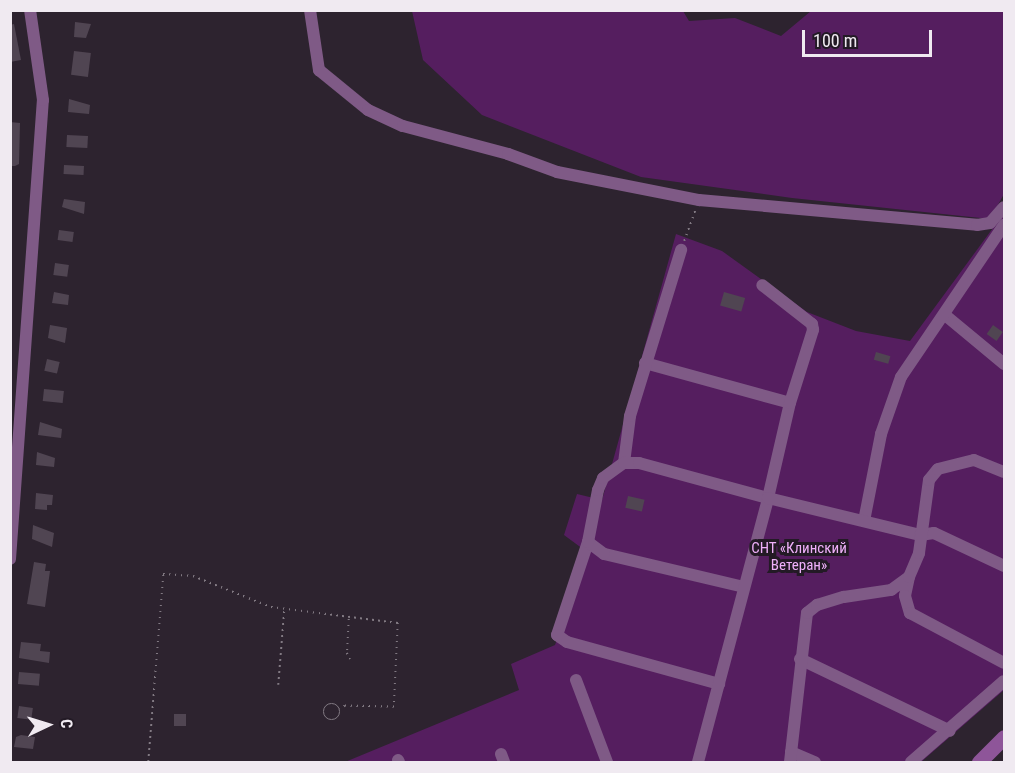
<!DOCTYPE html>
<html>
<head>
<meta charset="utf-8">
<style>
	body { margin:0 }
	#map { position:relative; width:1015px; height:773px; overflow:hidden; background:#2d232f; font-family:"Roboto Condensed",sans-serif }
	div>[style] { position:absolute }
	.green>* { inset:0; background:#551e5f }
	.river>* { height:15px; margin:-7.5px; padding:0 7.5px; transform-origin:7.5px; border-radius:7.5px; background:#8e5599 }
	.building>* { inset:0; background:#504552; transform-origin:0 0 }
	.path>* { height:1.5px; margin-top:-0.75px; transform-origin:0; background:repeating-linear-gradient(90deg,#827a83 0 1.5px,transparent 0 6px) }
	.path>.ring { margin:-0.75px; padding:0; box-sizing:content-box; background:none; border:1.5px solid #827a83; border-radius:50% }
	.minor>* { height:12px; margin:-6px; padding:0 6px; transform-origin:6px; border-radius:6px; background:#7f5a86 }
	span { translate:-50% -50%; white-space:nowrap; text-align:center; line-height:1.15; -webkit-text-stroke:6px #231a25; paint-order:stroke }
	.park-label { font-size:15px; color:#efb0fa }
	.frame { position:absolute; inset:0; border:12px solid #f0eaf1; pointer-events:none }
	.north { position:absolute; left:18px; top:695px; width:60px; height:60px; -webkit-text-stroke:4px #231a25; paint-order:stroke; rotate:86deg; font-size:16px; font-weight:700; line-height:24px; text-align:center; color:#f0eaf1 }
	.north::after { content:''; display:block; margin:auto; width:21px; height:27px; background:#f0eaf1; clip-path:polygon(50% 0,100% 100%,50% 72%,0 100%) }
	.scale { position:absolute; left:802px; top:30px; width:130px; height:27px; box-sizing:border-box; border:3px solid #f0eaf1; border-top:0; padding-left:8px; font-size:18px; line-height:21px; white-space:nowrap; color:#f0eaf1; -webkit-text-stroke:4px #231a25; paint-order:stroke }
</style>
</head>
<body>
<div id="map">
	<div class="green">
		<div style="clip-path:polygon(412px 11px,683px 11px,689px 21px,735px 18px,781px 36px,811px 11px,1004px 11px,1004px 194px,990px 219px,792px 198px,641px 177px,482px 115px,423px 60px)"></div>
		<div style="clip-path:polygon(1004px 213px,1004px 690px,921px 762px,345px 762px,519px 690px,511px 664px,555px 645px,587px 552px,564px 535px,577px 494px,602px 500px,676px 234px,722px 251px,807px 312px,856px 331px,910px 341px)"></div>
	</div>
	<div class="river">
		<div style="left:979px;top:762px;width:35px;rotate:-45deg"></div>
	</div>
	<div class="building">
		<div style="clip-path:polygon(75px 22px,91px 24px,86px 38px,74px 37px)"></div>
		<div style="clip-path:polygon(14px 24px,21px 60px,10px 62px,10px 25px)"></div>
		<div style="left:74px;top:51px;width:17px;height:24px;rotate:7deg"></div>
		<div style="clip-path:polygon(69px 99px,90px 105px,89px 114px,68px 112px)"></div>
		<div style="clip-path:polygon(10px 122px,20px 123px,19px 164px,15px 166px,10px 166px)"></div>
		<div style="left:67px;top:135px;width:21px;height:12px;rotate:3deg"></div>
		<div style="left:64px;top:165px;width:20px;height:9px;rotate:3deg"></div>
		<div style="clip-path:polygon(64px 199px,85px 202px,84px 214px,62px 207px)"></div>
		<div style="left:59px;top:230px;width:15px;height:10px;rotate:8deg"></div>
		<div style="left:55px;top:263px;width:14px;height:12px;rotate:8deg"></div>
		<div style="clip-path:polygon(54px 292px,69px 295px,68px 305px,52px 303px)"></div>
		<div style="left:724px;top:292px;width:22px;height:14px;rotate:16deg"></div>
		<div style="clip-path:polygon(50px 325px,67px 328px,65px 343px,48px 338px)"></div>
		<div style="left:993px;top:325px;width:12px;height:11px;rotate:35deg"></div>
		<div style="left:876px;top:352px;width:15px;height:8px;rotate:16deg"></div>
		<div style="left:47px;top:359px;width:13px;height:12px;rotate:13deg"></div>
		<div style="left:44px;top:389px;width:20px;height:12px;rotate:6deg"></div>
		<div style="clip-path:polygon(40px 422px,62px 429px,61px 438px,38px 435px)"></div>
		<div style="clip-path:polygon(37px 452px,55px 458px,54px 467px,36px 465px)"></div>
		<div style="clip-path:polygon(36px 493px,53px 495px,52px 505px,47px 505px,47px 510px,35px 509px)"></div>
		<div style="left:628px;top:496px;width:17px;height:12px;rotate:13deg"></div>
		<div style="clip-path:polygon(33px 525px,54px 533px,52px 547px,32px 539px)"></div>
		<div style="clip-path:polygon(34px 562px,46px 564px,45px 571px,50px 571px,45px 607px,27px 604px)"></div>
		<div style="clip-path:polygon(21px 642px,41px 644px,40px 651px,50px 652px,49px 663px,19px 658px)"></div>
		<div style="left:19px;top:672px;width:21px;height:12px;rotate:5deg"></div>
		<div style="left:19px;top:706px;width:14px;height:12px;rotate:8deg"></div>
		<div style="left:174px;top:714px;width:12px;height:12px"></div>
		<div style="clip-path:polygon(21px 735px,35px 737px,33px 749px,14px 747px,16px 737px)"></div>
	</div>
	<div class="path">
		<div style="left:684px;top:241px;width:32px;rotate:-70deg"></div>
		<div style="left:349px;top:619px;width:34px;rotate:93deg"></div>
		<div style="left:347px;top:653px;width:7px;rotate:63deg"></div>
		<div style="left:278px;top:685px;width:74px;rotate:-85.4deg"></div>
		<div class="ring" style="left:324px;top:704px;width:14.5px;height:14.5px"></div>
		<div style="left:148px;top:762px;width:189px;rotate:-85.4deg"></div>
		<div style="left:163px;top:574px;width:30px;rotate:4deg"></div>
		<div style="left:193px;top:576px;width:84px;rotate:21.7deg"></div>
		<div style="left:271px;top:607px;width:128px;rotate:7.2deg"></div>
		<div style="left:398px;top:623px;width:84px;rotate:92.7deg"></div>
		<div style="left:394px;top:707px;width:49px;rotate:-178.8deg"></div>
		<div style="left:345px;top:706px;width:6px;rotate:149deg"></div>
	</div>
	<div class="minor">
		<div style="left:310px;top:10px;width:61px;rotate:81.5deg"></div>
		<div style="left:319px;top:70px;width:63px;rotate:39.2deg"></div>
		<div style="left:368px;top:110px;width:38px;rotate:25deg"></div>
		<div style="left:403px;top:126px;width:109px;rotate:14.9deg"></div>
		<div style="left:508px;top:154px;width:52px;rotate:20.2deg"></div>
		<div style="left:557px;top:172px;width:145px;rotate:11.2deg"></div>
		<div style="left:699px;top:200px;width:279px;rotate:5.1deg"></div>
		<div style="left:977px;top:225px;width:13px;rotate:-9deg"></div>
		<div style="left:990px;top:223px;width:21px;rotate:-49deg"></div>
		<div style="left:945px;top:315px;width:77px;rotate:39.7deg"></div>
		<div style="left:645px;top:363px;width:150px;rotate:15.4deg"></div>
		<div style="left:624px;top:463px;width:47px;rotate:-82.7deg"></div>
		<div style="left:630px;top:416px;width:174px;rotate:-72.9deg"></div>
		<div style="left:864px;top:521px;width:89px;rotate:-78.9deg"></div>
		<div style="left:881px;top:434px;width:60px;rotate:-70.7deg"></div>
		<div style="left:901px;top:377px;width:184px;rotate:-55.9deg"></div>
		<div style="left:588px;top:542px;width:98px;rotate:108.4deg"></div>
		<div style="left:557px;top:635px;width:12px;rotate:35deg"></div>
		<div style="left:567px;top:642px;width:158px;rotate:15.4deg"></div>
		<div style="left:10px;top:559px;width:460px;rotate:-85.9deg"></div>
		<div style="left:43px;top:100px;width:91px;rotate:-98.2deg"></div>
		<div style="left:909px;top:577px;width:19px;rotate:102deg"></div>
		<div style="left:905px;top:596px;width:18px;rotate:74deg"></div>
		<div style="left:910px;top:613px;width:106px;rotate:28deg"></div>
		<div style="left:744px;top:587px;width:144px;rotate:-166.7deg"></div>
		<div style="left:604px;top:554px;width:20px;rotate:-143deg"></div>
		<div style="left:588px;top:542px;width:53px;rotate:-79.1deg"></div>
		<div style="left:598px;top:490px;width:13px;rotate:-67deg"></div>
		<div style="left:603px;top:478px;width:26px;rotate:-36deg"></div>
		<div style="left:624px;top:463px;width:15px"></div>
		<div style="left:639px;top:463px;width:134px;rotate:15.2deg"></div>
		<div style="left:768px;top:498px;width:98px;rotate:-77deg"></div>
		<div style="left:790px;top:403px;width:77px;rotate:-72.5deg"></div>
		<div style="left:813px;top:330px;width:6px;rotate:-99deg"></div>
		<div style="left:812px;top:324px;width:63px;rotate:-142deg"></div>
		<div style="left:800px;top:659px;width:166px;rotate:25.6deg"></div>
		<div style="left:576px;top:680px;width:88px;rotate:69.3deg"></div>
		<div style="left:791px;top:752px;width:26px;rotate:23deg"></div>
		<div style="left:501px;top:754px;width:9px;rotate:69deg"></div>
		<div style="left:398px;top:760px;width:2px;rotate:63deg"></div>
		<div style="left:698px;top:762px;width:273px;rotate:-75.1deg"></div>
		<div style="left:768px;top:498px;width:156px;rotate:13.7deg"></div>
		<div style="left:920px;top:535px;width:14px;rotate:-8deg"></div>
		<div style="left:934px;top:533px;width:77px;rotate:25.2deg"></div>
		<div style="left:790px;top:762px;width:150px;rotate:-83.5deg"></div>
		<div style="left:807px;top:613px;width:13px;rotate:-39deg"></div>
		<div style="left:817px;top:605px;width:28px;rotate:-17deg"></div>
		<div style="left:844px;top:597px;width:48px;rotate:-8.5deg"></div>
		<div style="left:891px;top:590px;width:22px;rotate:-36deg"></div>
		<div style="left:909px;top:577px;width:26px;rotate:-67deg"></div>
		<div style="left:919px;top:553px;width:74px;rotate:-82.2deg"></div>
		<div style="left:929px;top:480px;width:14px;rotate:-51deg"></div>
		<div style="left:938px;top:469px;width:37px;rotate:-14deg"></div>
		<div style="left:974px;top:460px;width:32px;rotate:22deg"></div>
		<div style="left:911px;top:762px;width:123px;rotate:-41.1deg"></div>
	</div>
	<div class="park-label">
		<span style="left:799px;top:557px">СНТ «Клинский<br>Ветеран»</span>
	</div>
	<div class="frame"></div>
	<div class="north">С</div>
	<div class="scale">100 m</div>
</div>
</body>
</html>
